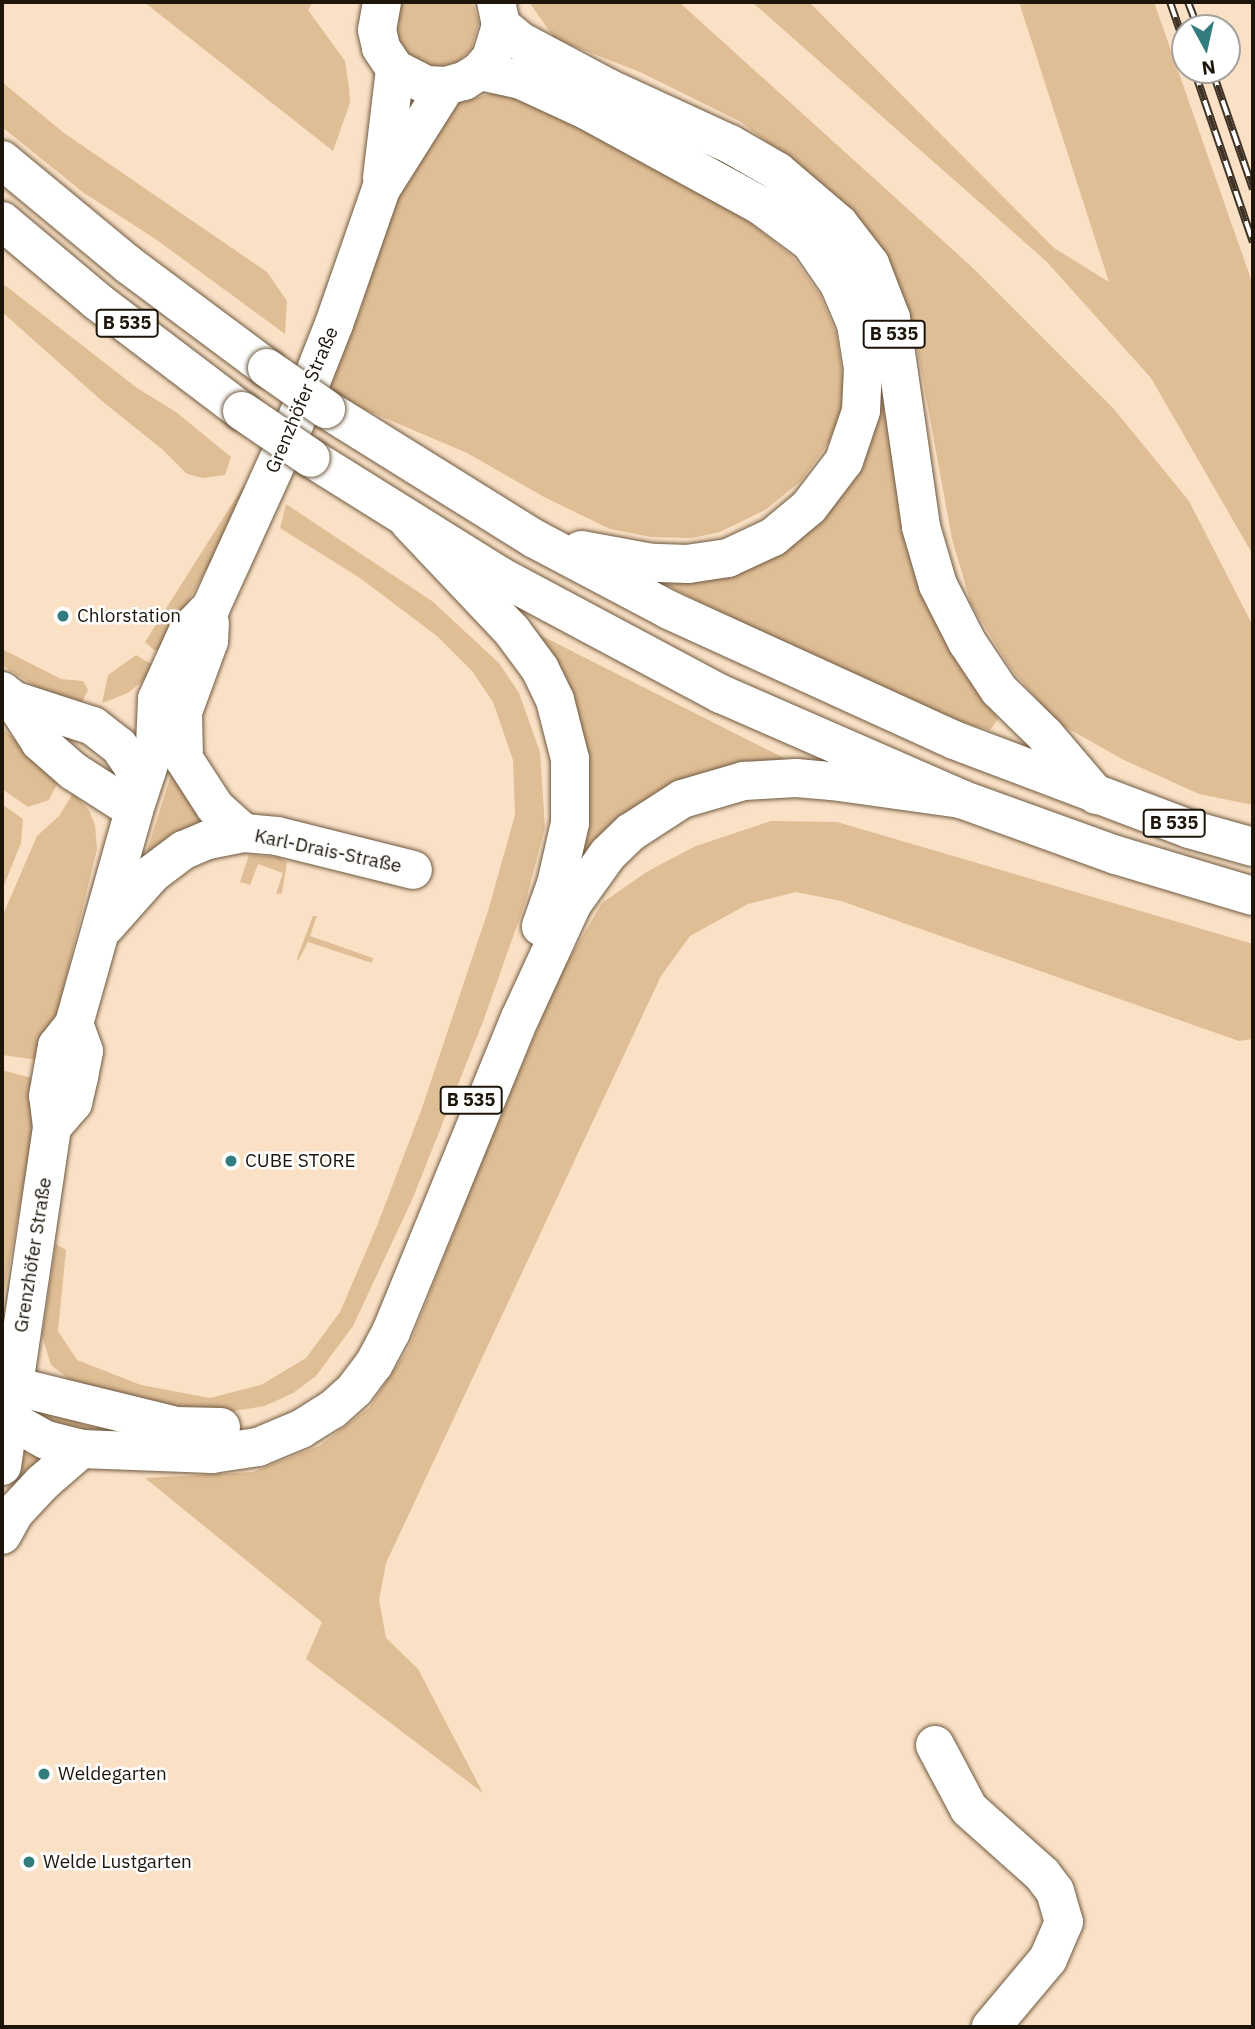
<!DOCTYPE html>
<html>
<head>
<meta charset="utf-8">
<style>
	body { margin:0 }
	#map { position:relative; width:1255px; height:2029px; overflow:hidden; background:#fae1c5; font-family:"IBM Plex Sans",sans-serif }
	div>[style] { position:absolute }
	.green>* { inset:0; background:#dfbd95 }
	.roads { filter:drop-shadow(0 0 2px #6f5a41) drop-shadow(0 0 2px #6f5a41) }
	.minor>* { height:38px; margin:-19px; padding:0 19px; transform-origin:19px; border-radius:19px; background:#fff }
	.highway>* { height:38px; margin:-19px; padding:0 19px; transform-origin:19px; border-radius:19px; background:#fff }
	.rail>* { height:8px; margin-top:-4px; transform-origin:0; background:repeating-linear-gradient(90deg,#fff 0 16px,#3e3326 0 32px); box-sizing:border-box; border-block:2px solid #3e3326 }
	.bridges { filter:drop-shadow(0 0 2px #6f5a41) drop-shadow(0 0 2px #6f5a41) }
	.highway-bridge>* { height:38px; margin:-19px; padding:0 19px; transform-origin:19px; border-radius:19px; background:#fff }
	.dots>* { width:19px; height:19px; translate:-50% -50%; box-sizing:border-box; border:4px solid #fff; border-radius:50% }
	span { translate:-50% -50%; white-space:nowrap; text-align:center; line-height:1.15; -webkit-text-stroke:5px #fff; paint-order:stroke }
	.shield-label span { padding:2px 5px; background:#fff; border:2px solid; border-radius:5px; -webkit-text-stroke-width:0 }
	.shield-label { font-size:18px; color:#1d150a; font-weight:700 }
	.street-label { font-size:19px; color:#1d150a }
	.poi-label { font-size:19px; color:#1d150a }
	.left { translate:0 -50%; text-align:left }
	.frame { position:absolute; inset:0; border:4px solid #1d150a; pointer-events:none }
	.north { position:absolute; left:1171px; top:14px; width:70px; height:70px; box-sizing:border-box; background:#fff; border:2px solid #a5a19d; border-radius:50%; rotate:172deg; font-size:19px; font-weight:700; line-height:28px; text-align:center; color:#1d150a }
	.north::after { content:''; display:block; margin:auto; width:24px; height:32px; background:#327c7d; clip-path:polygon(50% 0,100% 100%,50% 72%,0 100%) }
</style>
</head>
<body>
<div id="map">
	<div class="green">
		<div style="clip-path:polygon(144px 2px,313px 2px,308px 10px,345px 61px,349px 88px,350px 103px,333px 151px)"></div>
		<div style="clip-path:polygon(400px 2px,472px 2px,479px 22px,471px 50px,460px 60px,446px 66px,431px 67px,407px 56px,394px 33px)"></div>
		<div style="clip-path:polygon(529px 2px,679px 2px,973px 268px,1113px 408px,1189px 501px,1253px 626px,1253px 805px,1199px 794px,1124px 760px,1058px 723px,1011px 669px,971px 604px,952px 539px,916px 342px,889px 271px,800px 168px,741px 122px,640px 72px,555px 39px)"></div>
		<div style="clip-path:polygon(752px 2px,809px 2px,1054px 248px,1109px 282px,1019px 2px,1154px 2px,1253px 285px,1253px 555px,1151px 378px,1046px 261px)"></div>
		<div style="clip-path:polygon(513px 52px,765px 184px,806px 216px,839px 252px,860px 290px,875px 340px,909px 551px,925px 596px,955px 655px,998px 719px,990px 730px,955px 720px,877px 688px,789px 648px,659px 581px,660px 576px,716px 572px,739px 565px,763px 556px,811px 522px,848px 474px,859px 447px,870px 397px,869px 341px,856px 301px,837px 261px,810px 229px,763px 193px,691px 153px,508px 61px)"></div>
		<div style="clip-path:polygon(2px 82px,64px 133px,267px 272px,287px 301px,285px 334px,157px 240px,84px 193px,2px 127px)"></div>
		<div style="clip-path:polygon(497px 92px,519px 94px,743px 217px,792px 256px,820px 295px,836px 333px,843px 376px,843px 406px,829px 442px,801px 481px,765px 510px,720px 532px,692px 538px,651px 537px,610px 529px,544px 497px,467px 453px,331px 395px,329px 378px,361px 309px,378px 250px,406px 177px,453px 104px)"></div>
		<div style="clip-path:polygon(2px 283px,137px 388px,176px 412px,231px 457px,225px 475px,203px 478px,187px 474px,163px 450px,102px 401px,2px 312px)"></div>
		<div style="clip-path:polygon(244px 485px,249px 487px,223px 540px,165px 642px,166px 650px,154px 650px,145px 642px)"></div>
		<div style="clip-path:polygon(286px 504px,432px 601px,499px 663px,519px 693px,540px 752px,545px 828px,526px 900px,484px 1019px,412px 1200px,353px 1326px,316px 1376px,293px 1393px,265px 1406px,209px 1415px,171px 1410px,70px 1380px,51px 1365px,42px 1336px,56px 1244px,66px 1250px,58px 1331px,77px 1360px,141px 1385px,210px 1398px,261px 1385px,306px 1358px,340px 1312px,377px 1226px,422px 1108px,488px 911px,515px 815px,513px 760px,493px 702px,472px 671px,437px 636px,360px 578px,280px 528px)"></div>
		<div style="clip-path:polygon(538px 634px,784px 758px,787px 761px,582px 865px)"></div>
		<div style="clip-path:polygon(2px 649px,61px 679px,83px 681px,88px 690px,82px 702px,41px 690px,2px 665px)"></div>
		<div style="clip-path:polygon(136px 655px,158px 668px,128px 693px,102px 703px,108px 675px)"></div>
		<div style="clip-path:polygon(2px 728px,56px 777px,57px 784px,49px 800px,28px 807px,2px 789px)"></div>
		<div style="clip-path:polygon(171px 775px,219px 820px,147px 856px,147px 851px)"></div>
		<div style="clip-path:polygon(73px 793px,89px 810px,95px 825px,97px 849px,46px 1061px,2px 1055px,2px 917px,37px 836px,59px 816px)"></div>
		<div style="clip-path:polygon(2px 804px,23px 819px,21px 843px,2px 890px)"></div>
		<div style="clip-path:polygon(771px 821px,837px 822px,1253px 944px,1253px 1039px,1239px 1041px,841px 901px,796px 892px,748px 904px,690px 936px,661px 976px,386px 1563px,379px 1600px,386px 1638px,418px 1669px,483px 1793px,306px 1659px,322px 1622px,145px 1478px,253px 1472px,319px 1446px,369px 1408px,408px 1349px,483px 1158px,561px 973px,602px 903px,648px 871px,696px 846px)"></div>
		<div style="clip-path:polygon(249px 855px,278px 857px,287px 862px,282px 893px,276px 894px,283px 873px,258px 864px,250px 885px,240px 882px)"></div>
		<div style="clip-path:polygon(313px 916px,317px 916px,310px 936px,373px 958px,372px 963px,308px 942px,298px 961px,297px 958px)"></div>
		<div style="clip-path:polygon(2px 1070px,42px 1081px,2px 1305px)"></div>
		<div style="clip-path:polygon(42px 1414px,68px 1419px,110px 1433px,56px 1430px,39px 1417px)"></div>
		<div style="clip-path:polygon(25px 1454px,52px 1458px,18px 1490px,23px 1457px)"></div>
	</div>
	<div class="roads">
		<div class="minor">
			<div style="left:382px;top:2px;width:28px;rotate:100deg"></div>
			<div style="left:377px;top:30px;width:18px;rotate:77deg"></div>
			<div style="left:381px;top:48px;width:25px;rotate:56deg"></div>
			<div style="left:395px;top:69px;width:35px;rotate:27deg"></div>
			<div style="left:426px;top:85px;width:20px;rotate:3deg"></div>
			<div style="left:446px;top:86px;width:19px;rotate:-16deg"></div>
			<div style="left:464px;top:81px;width:19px;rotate:-32deg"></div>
			<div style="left:480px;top:71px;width:17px;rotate:-50deg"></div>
			<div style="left:491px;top:58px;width:34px;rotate:-73deg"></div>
			<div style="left:501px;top:25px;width:24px;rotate:-102deg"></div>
			<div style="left:382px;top:178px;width:110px;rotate:-83.2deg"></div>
			<div style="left:2px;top:691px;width:14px;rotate:39deg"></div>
			<div style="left:13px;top:700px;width:50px;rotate:57.3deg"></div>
			<div style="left:40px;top:742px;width:44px;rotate:41.3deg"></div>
			<div style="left:73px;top:771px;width:72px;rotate:32.6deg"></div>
			<div style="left:13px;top:700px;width:84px;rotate:18deg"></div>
			<div style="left:93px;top:726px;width:33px;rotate:38deg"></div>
			<div style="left:119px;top:746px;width:25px;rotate:56deg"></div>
			<div style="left:133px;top:767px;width:23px;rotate:72deg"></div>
			<div style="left:183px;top:712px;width:47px;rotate:88.8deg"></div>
			<div style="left:184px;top:759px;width:57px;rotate:57.1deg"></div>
			<div style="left:215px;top:807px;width:39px;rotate:42deg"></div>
			<div style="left:155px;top:746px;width:44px;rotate:-50.5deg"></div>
			<div style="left:183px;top:712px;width:76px;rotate:-69.9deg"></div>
			<div style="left:209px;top:641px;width:18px;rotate:-87deg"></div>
			<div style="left:105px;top:927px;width:72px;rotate:-48.4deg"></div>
			<div style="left:153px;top:873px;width:39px;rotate:-37deg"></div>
			<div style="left:184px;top:850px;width:26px;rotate:-23deg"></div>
			<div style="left:208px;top:840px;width:37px;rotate:-11deg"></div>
			<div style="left:244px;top:833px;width:33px;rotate:5deg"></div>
			<div style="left:277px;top:836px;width:140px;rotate:14deg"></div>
			<div style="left:52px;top:1127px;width:32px;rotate:-49deg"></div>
			<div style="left:73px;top:1103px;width:27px;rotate:-77deg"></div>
			<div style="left:79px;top:1077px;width:26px;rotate:-79deg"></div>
			<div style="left:84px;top:1051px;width:29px;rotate:-110deg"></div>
			<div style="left:2px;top:1466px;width:343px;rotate:-81.6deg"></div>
			<div style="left:52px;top:1127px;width:31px;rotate:-97deg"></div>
			<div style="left:48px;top:1096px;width:51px;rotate:-79.8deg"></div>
			<div style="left:57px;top:1046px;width:28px;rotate:-52deg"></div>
			<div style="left:74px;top:1024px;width:222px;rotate:-74.3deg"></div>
			<div style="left:134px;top:810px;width:67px;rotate:-71.8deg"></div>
			<div style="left:155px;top:746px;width:47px;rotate:-87.6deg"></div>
			<div style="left:157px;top:699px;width:75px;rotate:-65.5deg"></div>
			<div style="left:188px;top:631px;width:33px;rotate:-46deg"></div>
			<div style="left:211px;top:607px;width:200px;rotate:-65.5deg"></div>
			<div style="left:294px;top:425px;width:109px;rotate:-68.4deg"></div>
			<div style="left:334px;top:324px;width:143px;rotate:-70.8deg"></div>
			<div style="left:381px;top:189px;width:122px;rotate:-57.7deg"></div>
			<div style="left:935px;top:1745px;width:72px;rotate:62deg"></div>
			<div style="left:969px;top:1809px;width:98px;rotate:41.7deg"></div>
			<div style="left:1042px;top:1874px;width:21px;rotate:53deg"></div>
			<div style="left:1055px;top:1891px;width:32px;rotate:74deg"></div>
			<div style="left:1064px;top:1922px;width:40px;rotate:113.4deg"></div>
			<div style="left:1048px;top:1959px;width:89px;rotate:130deg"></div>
		</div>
		<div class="highway">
			<div style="left:501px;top:25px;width:25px;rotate:40deg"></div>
			<div style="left:520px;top:41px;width:100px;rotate:28.1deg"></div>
			<div style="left:608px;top:88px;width:134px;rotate:24.7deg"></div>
			<div style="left:730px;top:144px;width:54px;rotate:29.9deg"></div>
			<div style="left:777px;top:171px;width:82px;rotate:40.5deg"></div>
			<div style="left:839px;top:224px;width:51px;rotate:52.2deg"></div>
			<div style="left:870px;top:264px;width:58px;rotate:68.7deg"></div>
			<div style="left:891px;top:318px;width:211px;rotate:81.8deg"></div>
			<div style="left:921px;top:527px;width:60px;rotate:73.7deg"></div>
			<div style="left:938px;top:585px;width:64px;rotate:63deg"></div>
			<div style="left:967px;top:642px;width:58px;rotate:56.3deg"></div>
			<div style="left:999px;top:690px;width:64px;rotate:44.4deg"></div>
			<div style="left:1045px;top:735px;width:79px;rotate:49.6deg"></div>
			<div style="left:480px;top:71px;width:42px;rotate:12.4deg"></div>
			<div style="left:521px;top:80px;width:74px;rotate:24.8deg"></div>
			<div style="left:588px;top:111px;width:196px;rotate:28.7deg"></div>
			<div style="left:760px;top:205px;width:62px;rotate:36.5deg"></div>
			<div style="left:810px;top:242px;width:51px;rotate:55.4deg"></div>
			<div style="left:839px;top:284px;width:43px;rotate:67deg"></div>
			<div style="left:856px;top:324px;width:45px;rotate:81deg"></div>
			<div style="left:863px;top:368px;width:43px;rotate:92.7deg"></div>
			<div style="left:861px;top:411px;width:53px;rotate:108.8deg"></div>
			<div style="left:844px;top:461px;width:58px;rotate:127.3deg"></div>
			<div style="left:809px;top:507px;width:47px;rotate:140.2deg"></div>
			<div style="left:773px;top:537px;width:50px;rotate:155deg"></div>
			<div style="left:728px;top:558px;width:40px;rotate:171.5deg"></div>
			<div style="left:688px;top:564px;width:36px;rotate:-178deg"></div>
			<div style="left:652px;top:563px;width:72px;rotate:-169.6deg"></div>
			<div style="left:2px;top:160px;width:165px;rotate:39.6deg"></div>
			<div style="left:129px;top:265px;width:172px;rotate:36.7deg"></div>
			<div style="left:2px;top:221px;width:124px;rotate:40.1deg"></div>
			<div style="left:97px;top:301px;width:182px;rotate:37.2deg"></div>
			<div style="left:326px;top:409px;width:246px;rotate:31.9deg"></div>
			<div style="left:535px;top:539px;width:152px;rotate:27.9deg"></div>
			<div style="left:669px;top:610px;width:313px;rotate:24.5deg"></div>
			<div style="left:954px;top:740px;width:251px;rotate:20.7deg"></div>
			<div style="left:1189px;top:829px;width:66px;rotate:15.7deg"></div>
			<div style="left:311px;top:458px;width:221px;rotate:32deg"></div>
			<div style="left:498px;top:575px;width:253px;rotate:28.1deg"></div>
			<div style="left:721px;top:694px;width:262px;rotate:23.6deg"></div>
			<div style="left:961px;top:799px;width:165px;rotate:19.9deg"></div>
			<div style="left:1116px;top:855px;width:143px;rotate:16.7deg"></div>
			<div style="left:409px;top:522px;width:150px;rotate:46.6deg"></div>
			<div style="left:512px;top:631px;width:47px;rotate:53.6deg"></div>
			<div style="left:540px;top:669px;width:34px;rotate:64deg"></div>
			<div style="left:555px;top:700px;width:61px;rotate:75.7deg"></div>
			<div style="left:570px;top:759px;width:64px;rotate:90deg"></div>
			<div style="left:570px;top:823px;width:63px;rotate:102.9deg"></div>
			<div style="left:556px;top:884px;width:45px;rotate:109.7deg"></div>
			<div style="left:13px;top:1386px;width:168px;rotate:13.8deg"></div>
			<div style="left:176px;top:1426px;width:45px;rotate:1.3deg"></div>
			<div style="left:8px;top:1419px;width:43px;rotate:28.9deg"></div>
			<div style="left:46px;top:1440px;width:36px;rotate:14deg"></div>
			<div style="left:81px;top:1449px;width:131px;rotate:2.2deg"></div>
			<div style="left:212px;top:1454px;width:47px;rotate:-8.7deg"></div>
			<div style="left:258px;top:1447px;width:47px;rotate:-22.7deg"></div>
			<div style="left:301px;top:1429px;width:36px;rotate:-32deg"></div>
			<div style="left:332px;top:1410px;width:31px;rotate:-42deg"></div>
			<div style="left:355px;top:1389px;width:31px;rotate:-53deg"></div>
			<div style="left:374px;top:1364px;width:36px;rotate:-62deg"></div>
			<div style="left:391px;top:1332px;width:339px;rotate:-67.7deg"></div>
			<div style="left:520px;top:1018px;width:127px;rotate:-65.3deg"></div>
			<div style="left:573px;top:903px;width:60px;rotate:-54.5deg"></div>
			<div style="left:608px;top:854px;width:32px;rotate:-44deg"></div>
			<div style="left:631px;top:832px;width:61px;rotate:-32.9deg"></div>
			<div style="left:682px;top:799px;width:65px;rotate:-16.2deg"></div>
			<div style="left:744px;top:781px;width:52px;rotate:-3.3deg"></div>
			<div style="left:796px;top:778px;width:36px;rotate:5deg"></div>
			<div style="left:832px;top:781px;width:130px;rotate:7.9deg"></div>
			<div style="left:2px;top:1535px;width:26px;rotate:-61deg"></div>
			<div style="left:15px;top:1512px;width:40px;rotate:-47deg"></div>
			<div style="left:42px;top:1483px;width:52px;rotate:-41.1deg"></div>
		</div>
	</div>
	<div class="rail">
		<div style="left:1170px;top:2px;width:46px;rotate:70.8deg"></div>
		<div style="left:1188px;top:2px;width:28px;rotate:69deg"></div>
		<div style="left:1194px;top:70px;width:182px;rotate:71.1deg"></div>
		<div style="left:1212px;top:70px;width:126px;rotate:71deg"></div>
	</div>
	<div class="bridges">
		<div class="highway-bridge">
			<div style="left:267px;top:368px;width:72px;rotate:34.8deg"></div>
			<div style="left:242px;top:411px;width:83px;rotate:34.3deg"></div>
		</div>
	</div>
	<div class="dots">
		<div style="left:63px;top:616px;background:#327c7d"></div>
		<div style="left:231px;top:1161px;background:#327c7d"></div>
		<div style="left:44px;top:1774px;background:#327c7d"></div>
		<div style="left:29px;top:1862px;background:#327c7d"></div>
	</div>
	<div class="shield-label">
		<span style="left:127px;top:323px">B 535</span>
		<span style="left:894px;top:334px">B 535</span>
		<span style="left:1174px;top:823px">B 535</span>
		<span style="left:471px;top:1100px">B 535</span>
	</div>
	<div class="street-label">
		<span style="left:302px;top:400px;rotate:-67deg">Grenzhöfer Straße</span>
		<span style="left:328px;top:851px;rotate:12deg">Karl-Drais-Straße</span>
		<span style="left:33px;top:1255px;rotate:-81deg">Grenzhöfer Straße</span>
	</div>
	<div class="poi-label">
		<span class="left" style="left:77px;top:616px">Chlorstation</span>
		<span class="left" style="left:245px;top:1161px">CUBE STORE</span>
		<span class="left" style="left:58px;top:1774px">Weldegarten</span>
		<span class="left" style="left:43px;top:1862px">Welde Lustgarten</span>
	</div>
	<div class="frame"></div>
	<div class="north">N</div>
</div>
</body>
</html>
